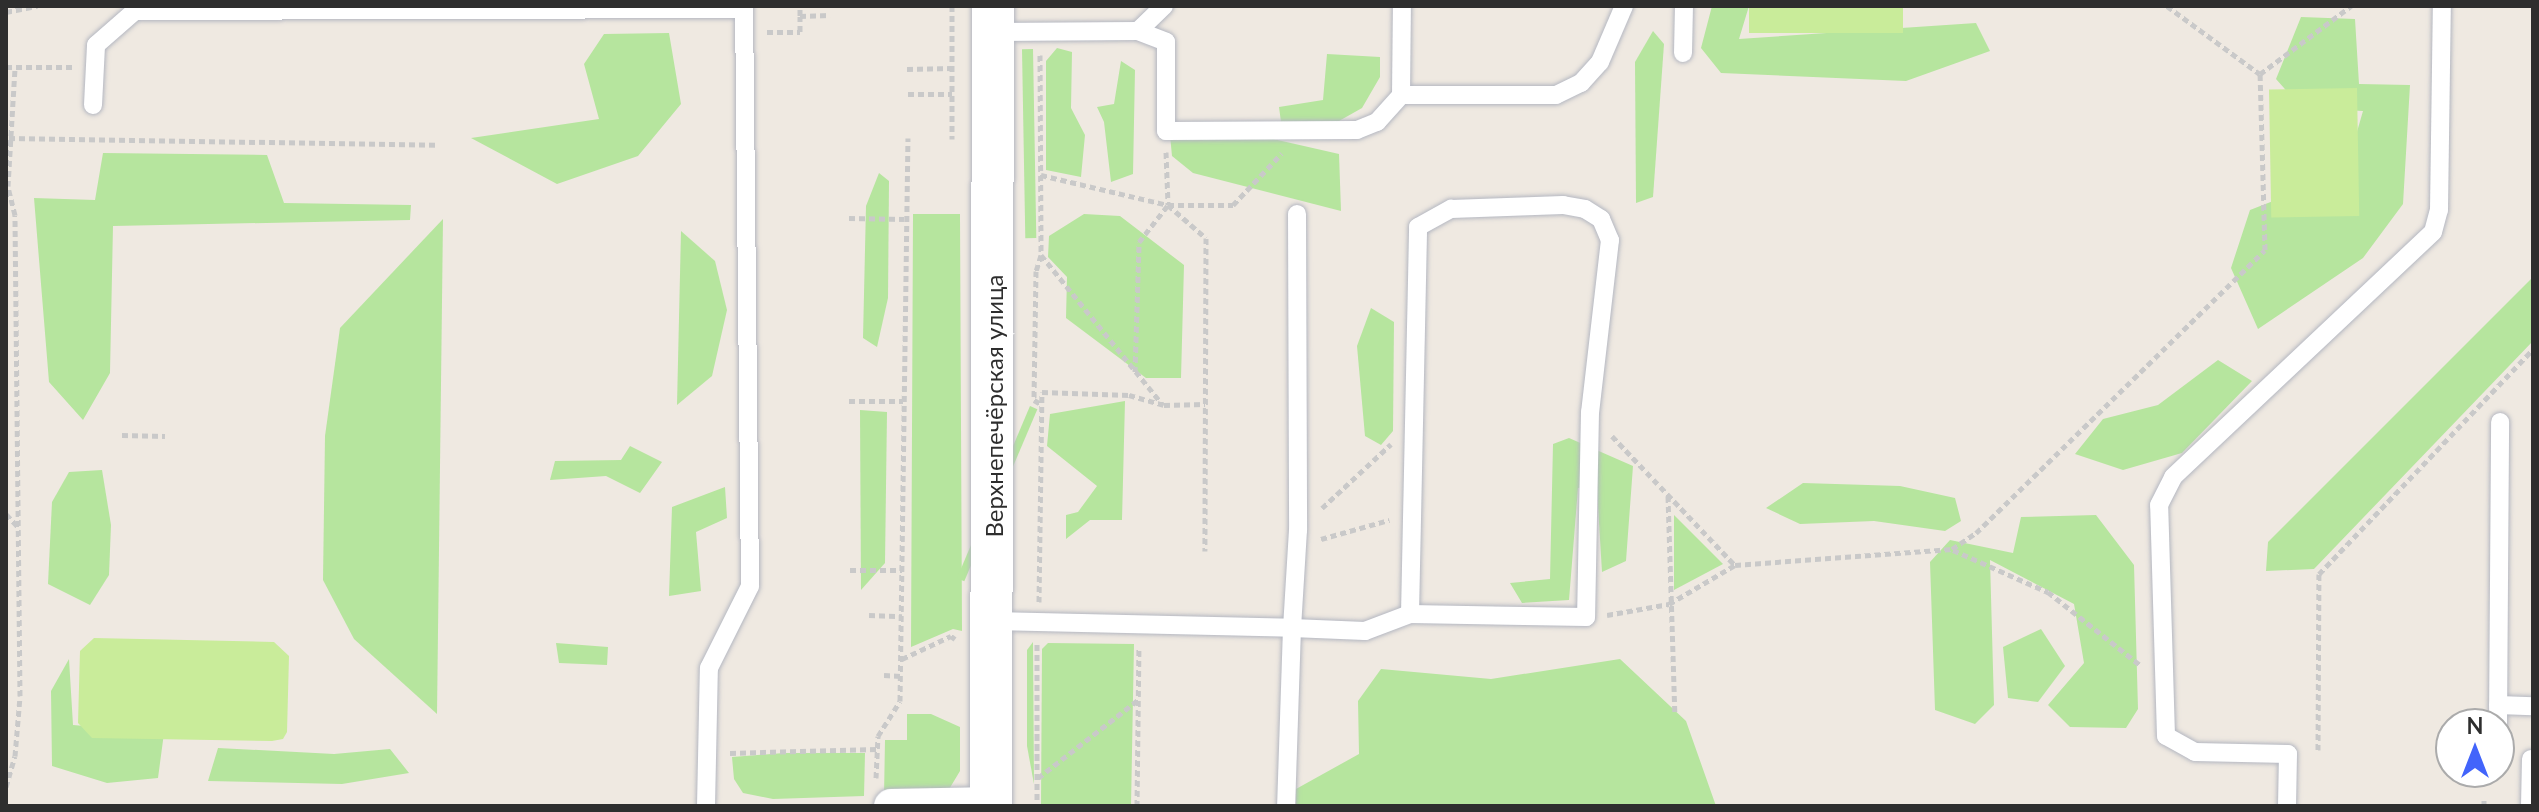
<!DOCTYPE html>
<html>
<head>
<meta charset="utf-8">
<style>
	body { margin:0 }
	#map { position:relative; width:2539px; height:812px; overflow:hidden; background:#efe9e1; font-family:Lato,sans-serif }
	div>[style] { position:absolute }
	.green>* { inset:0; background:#b6e59e; transform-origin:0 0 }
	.pitch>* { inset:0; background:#c9ec9a; transform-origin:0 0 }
	.path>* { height:5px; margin-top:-2.5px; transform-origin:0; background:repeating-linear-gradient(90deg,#c9c9c9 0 6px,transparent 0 10px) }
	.roads { filter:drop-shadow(0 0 2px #b4b7c1) drop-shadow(0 0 2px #b4b7c1) }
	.service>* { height:18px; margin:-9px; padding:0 9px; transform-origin:9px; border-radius:9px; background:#fff }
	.minor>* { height:34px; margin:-17px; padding:0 17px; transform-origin:17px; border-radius:17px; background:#fff }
	.tertiary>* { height:42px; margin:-21px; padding:0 21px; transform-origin:21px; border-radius:21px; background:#fff }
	span { translate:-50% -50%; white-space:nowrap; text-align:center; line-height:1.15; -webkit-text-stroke:8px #fff; paint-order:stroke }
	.street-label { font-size:24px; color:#2e2e2e }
	.frame { position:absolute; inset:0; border:8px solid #2e2e2e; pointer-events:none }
	.north { position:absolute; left:2435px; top:708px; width:80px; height:80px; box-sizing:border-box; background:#fff; border:2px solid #ababab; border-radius:50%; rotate:0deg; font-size:22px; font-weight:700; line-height:32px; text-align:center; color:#2e2e2e }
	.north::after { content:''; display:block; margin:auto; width:28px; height:36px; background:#4264fb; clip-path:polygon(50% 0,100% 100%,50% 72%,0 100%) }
</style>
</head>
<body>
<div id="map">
	<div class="green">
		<div style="clip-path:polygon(1712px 6px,1749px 6px,1739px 39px,1976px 23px,1990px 51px,1906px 81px,1721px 73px,1701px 48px)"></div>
		<div style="clip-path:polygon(2301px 17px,2355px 19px,2359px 84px,2410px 85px,2403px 204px,2363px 258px,2258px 329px,2231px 268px,2250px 210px,2345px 173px,2363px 111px,2302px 108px,2276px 79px)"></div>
		<div style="clip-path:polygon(1653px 31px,1664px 44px,1653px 197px,1636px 203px,1635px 62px)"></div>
		<div style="clip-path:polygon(669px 33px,681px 104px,638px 156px,557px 184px,471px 138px,599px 119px,584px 64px,604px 34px)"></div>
		<div style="clip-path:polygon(1057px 48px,1072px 52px,1071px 108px,1085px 135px,1081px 177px,1046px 170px,1046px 61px)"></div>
		<div style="left:1033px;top:49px;width:189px;height:11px;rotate:89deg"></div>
		<div style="clip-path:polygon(1327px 54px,1380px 57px,1380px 77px,1362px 108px,1339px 121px,1281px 122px,1279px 107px,1323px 100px)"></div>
		<div style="clip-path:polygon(1121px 61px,1135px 70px,1133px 174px,1111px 182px,1104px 122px,1097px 107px,1114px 104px)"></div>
		<div style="clip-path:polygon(1170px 135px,1264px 137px,1339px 154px,1341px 211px,1193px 173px,1172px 156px)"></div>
		<div style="clip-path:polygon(103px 153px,267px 155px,284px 203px,411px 205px,410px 220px,113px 226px,110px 373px,83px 420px,49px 382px,34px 198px,95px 200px)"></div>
		<div style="clip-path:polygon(879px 173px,889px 181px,888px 298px,877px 347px,863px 338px,866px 206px)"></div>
		<div style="clip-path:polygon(913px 214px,960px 214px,962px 631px,953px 629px,911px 647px)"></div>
		<div style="clip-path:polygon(1084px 214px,1120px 216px,1184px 265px,1181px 378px,1146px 378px,1066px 318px,1067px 277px,1048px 257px,1049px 236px)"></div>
		<div style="clip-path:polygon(443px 219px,437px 714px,354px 639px,323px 580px,325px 436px,340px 328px)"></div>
		<div style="clip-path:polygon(681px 231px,715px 261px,727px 310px,712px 376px,677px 405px)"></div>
		<div style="clip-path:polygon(2533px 266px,2533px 341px,2314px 569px,2266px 571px,2268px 542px,2532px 278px)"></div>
		<div style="clip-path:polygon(1371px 308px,1394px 322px,1393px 431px,1381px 445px,1365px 436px,1357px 346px)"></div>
		<div style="clip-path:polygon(2218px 360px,2252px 381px,2182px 453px,2123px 470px,2075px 454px,2103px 419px,2158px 405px)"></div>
		<div style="clip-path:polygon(1125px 401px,1122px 520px,1090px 520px,1066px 539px,1066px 515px,1078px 512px,1097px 486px,1047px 446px,1050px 414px)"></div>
		<div style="left:1030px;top:406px;width:8px;height:187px;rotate:23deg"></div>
		<div style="clip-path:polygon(860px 410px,887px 412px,885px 563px,861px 590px)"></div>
		<div style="clip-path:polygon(1569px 438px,1633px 466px,1626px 561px,1602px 572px,1597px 489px,1578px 488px,1569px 600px,1522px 603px,1510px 583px,1550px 579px,1553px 444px)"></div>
		<div style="clip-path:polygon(630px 446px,662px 462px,640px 493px,606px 476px,550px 480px,555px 461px,621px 460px)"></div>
		<div style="clip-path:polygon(102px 470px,111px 525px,109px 575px,90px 605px,48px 584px,52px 502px,69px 472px)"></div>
		<div style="clip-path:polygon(1803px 483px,1900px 486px,1955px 498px,1961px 521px,1945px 531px,1874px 521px,1800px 524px,1766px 508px)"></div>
		<div style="clip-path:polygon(725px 487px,727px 518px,696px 532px,701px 591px,669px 596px,672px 507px)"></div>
		<div style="clip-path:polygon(1674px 515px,1723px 564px,1674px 590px)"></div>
		<div style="clip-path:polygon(2096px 515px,2134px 565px,2138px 709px,2126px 728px,2070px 727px,2048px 705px,2084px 663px,2074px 604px,1990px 560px,1994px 705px,1975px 724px,1935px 710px,1930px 562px,1950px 540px,2013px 553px,2021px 517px)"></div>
		<div style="clip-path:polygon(2041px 629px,2065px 666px,2038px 702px,2008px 698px,2003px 647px)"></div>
		<div style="clip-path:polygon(1033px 642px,1034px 784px,1027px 746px,1027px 650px)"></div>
		<div style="clip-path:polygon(556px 643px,608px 647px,607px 665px,559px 663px)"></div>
		<div style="clip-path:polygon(1048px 643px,1134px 644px,1131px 806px,1041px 806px,1042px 649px)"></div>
		<div style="clip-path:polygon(69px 659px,73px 725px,164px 733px,158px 778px,107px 783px,52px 766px,51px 691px)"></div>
		<div style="clip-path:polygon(1620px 659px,1686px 721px,1716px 806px,1296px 806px,1296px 789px,1359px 754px,1358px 701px,1381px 669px,1491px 679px)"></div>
		<div style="clip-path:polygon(907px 714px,931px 714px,960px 727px,960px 771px,948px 791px,884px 796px,885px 740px,907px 740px)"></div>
		<div style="clip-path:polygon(218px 748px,334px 754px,390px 749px,409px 773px,342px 784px,208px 781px)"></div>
		<div style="clip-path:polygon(784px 753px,865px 753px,864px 796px,773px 799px,743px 793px,734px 779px,732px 757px)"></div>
	</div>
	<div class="pitch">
		<div style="left:1749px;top:6px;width:154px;height:27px"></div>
		<div style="left:2357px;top:88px;width:128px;height:88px;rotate:89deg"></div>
		<div style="clip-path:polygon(94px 638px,274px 642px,289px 656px,287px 732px,283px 739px,272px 741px,92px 738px,78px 723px,80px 651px)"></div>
	</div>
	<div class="path">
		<div style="left:952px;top:6px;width:133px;rotate:90deg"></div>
		<div style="left:2167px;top:6px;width:115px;rotate:36.2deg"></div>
		<div style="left:6px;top:12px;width:32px;rotate:-11deg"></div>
		<div style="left:800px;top:16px;width:10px;rotate:-90deg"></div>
		<div style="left:767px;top:32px;width:33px"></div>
		<div style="left:800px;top:32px;width:16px;rotate:-90deg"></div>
		<div style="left:800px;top:16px;width:30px;rotate:-2deg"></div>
		<div style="left:1040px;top:55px;width:200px;rotate:89.7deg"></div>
		<div style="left:1041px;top:255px;width:17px;rotate:107deg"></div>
		<div style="left:1036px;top:271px;width:129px;rotate:90.9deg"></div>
		<div style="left:1034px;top:400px;width:8px;rotate:30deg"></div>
		<div style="left:6px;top:67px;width:66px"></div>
		<div style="left:907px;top:69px;width:45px;rotate:-1.3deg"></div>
		<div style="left:908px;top:94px;width:44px"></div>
		<div style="left:9px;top:138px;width:427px;rotate:0.9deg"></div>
		<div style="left:1166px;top:152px;width:53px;rotate:87.8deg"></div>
		<div style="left:1041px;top:175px;width:130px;rotate:13.3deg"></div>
		<div style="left:1168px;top:205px;width:50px;rotate:41deg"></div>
		<div style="left:1206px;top:238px;width:313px;rotate:90.2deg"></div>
		<div style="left:849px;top:218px;width:55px;rotate:1deg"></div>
		<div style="left:1041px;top:255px;width:193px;rotate:50.9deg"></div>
		<div style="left:1135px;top:372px;width:130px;rotate:-88.2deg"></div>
		<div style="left:1139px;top:242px;width:47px;rotate:-51.9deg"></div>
		<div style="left:1168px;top:205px;width:65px"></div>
		<div style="left:1233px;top:205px;width:71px;rotate:-46.7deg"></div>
		<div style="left:849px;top:401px;width:54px"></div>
		<div style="left:122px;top:435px;width:43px;rotate:1.3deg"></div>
		<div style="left:1612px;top:436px;width:178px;rotate:46.4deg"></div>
		<div style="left:1668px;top:496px;width:219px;rotate:88.2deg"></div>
		<div style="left:1322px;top:508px;width:94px;rotate:-42.8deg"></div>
		<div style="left:6px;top:514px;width:18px;rotate:47deg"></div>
		<div style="left:1321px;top:539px;width:71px;rotate:-15.6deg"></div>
		<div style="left:1953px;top:550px;width:104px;rotate:23.9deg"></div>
		<div style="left:2048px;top:592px;width:117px;rotate:38.4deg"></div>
		<div style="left:850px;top:570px;width:52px"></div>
		<div style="left:1039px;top:602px;width:210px;rotate:-89.2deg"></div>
		<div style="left:1042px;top:392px;width:87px;rotate:2deg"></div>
		<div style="left:1129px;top:395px;width:36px;rotate:16deg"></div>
		<div style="left:1164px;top:405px;width:41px;rotate:-1.4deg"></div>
		<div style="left:869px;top:615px;width:33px;rotate:2deg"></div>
		<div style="left:1607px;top:615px;width:63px;rotate:-10.1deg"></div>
		<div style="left:1669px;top:604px;width:77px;rotate:-30.6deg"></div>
		<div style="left:1735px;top:565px;width:218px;rotate:-4.2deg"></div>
		<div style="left:1952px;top:549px;width:29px;rotate:-34deg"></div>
		<div style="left:1976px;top:533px;width:404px;rotate:-44.4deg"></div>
		<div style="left:2265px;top:250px;width:176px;rotate:-91.6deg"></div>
		<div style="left:2260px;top:74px;width:114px;rotate:-36.8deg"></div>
		<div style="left:1037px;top:644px;width:162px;rotate:90deg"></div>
		<div style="left:902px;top:659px;width:54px;rotate:-25.1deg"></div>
		<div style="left:951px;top:636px;width:5px;rotate:37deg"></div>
		<div style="left:884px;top:675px;width:17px;rotate:3deg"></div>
		<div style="left:2318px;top:750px;width:176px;rotate:-89.7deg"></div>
		<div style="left:2319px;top:574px;width:311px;rotate:-46.4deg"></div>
		<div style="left:730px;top:753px;width:147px;rotate:-1.6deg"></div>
		<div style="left:876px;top:778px;width:42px;rotate:-87.3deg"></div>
		<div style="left:878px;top:736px;width:41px;rotate:-57.8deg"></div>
		<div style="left:900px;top:701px;width:563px;rotate:-89.19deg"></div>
		<div style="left:1038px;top:778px;width:128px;rotate:-38deg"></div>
		<div style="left:6px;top:787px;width:32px;rotate:-74deg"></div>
		<div style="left:15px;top:756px;width:60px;rotate:-85.2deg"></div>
		<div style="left:20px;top:696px;width:481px;rotate:-90.6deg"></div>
		<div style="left:15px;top:215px;width:30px;rotate:-104deg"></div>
		<div style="left:8px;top:186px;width:119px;rotate:-86.6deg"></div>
		<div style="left:1137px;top:806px;width:159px;rotate:-89.3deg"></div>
		<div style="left:2484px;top:806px;width:8px;rotate:-90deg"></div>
	</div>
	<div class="roads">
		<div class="service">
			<div style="left:1138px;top:31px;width:30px;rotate:21deg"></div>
			<div style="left:1166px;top:42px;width:89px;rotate:90deg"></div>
			<div style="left:1166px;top:131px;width:191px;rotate:-0.3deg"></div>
			<div style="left:1357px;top:130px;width:22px;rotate:-22deg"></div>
			<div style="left:1377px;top:122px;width:36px;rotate:-48deg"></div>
			<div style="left:1401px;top:95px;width:89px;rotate:-89.4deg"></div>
			<div style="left:994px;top:32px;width:144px;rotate:-0.4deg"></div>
			<div style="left:1138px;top:31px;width:36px;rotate:-44deg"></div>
			<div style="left:1683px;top:53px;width:47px;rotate:-88.8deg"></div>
			<div style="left:1401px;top:95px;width:155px"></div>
			<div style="left:1556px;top:95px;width:28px;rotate:-26deg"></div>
			<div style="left:1581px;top:83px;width:28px;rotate:-48deg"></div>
			<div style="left:1600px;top:62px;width:61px;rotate:-66.8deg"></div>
			<div style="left:93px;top:105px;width:60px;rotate:-87.1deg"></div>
			<div style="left:96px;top:45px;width:52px;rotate:-41.1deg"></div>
			<div style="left:135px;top:11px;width:608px;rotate:-0.19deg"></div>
			<div style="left:1297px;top:214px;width:316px;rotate:89.8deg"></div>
			<div style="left:1298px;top:530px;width:98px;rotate:93.5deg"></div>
			<div style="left:1292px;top:628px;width:73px;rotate:2.4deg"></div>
			<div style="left:1365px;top:631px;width:48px;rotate:-20.7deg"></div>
			<div style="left:1410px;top:614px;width:387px;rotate:-88.8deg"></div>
			<div style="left:1418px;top:227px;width:38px;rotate:-29deg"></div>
			<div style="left:1451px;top:209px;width:112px;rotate:-2deg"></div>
			<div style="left:1563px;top:205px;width:22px;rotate:10deg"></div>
			<div style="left:1585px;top:209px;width:19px;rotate:32deg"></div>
			<div style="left:1601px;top:219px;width:23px;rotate:67deg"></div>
			<div style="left:1610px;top:240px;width:173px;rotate:96.6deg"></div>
			<div style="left:1590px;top:412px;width:205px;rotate:91.1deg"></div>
			<div style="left:1586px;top:617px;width:176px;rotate:-179deg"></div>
			<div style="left:993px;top:621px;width:299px;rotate:1.3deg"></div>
			<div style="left:1292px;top:628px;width:178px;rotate:91.9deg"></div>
			<div style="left:2498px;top:705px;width:35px;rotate:2deg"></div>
			<div style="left:2498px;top:724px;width:302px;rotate:-89.6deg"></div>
			<div style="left:706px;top:806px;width:138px;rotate:-88.8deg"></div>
			<div style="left:709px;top:668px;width:92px;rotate:-63.4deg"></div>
			<div style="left:750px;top:586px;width:580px;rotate:-90.59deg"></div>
			<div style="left:2287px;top:806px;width:52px;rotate:-88.9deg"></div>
			<div style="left:2288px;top:754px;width:93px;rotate:-178.8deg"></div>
			<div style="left:2195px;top:752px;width:33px;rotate:-151deg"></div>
			<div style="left:2166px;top:736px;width:231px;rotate:-91.7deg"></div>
			<div style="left:2159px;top:505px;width:31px;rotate:-63deg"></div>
			<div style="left:2173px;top:477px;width:357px;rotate:-43.3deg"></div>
			<div style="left:2433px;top:232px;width:23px;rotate:-75deg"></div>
			<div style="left:2439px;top:210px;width:204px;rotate:-89.2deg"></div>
			<div style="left:2530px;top:806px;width:47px;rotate:-88.8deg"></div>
		</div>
		<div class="minor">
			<div style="left:891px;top:806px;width:100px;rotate:-1.1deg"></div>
		</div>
		<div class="tertiary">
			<div style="left:991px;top:806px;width:800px;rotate:-89.86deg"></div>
		</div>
	</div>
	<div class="street-label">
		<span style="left:994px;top:406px;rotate:-90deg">Верхнепечёрская улица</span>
	</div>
	<div class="frame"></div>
	<div class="north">N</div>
</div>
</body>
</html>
